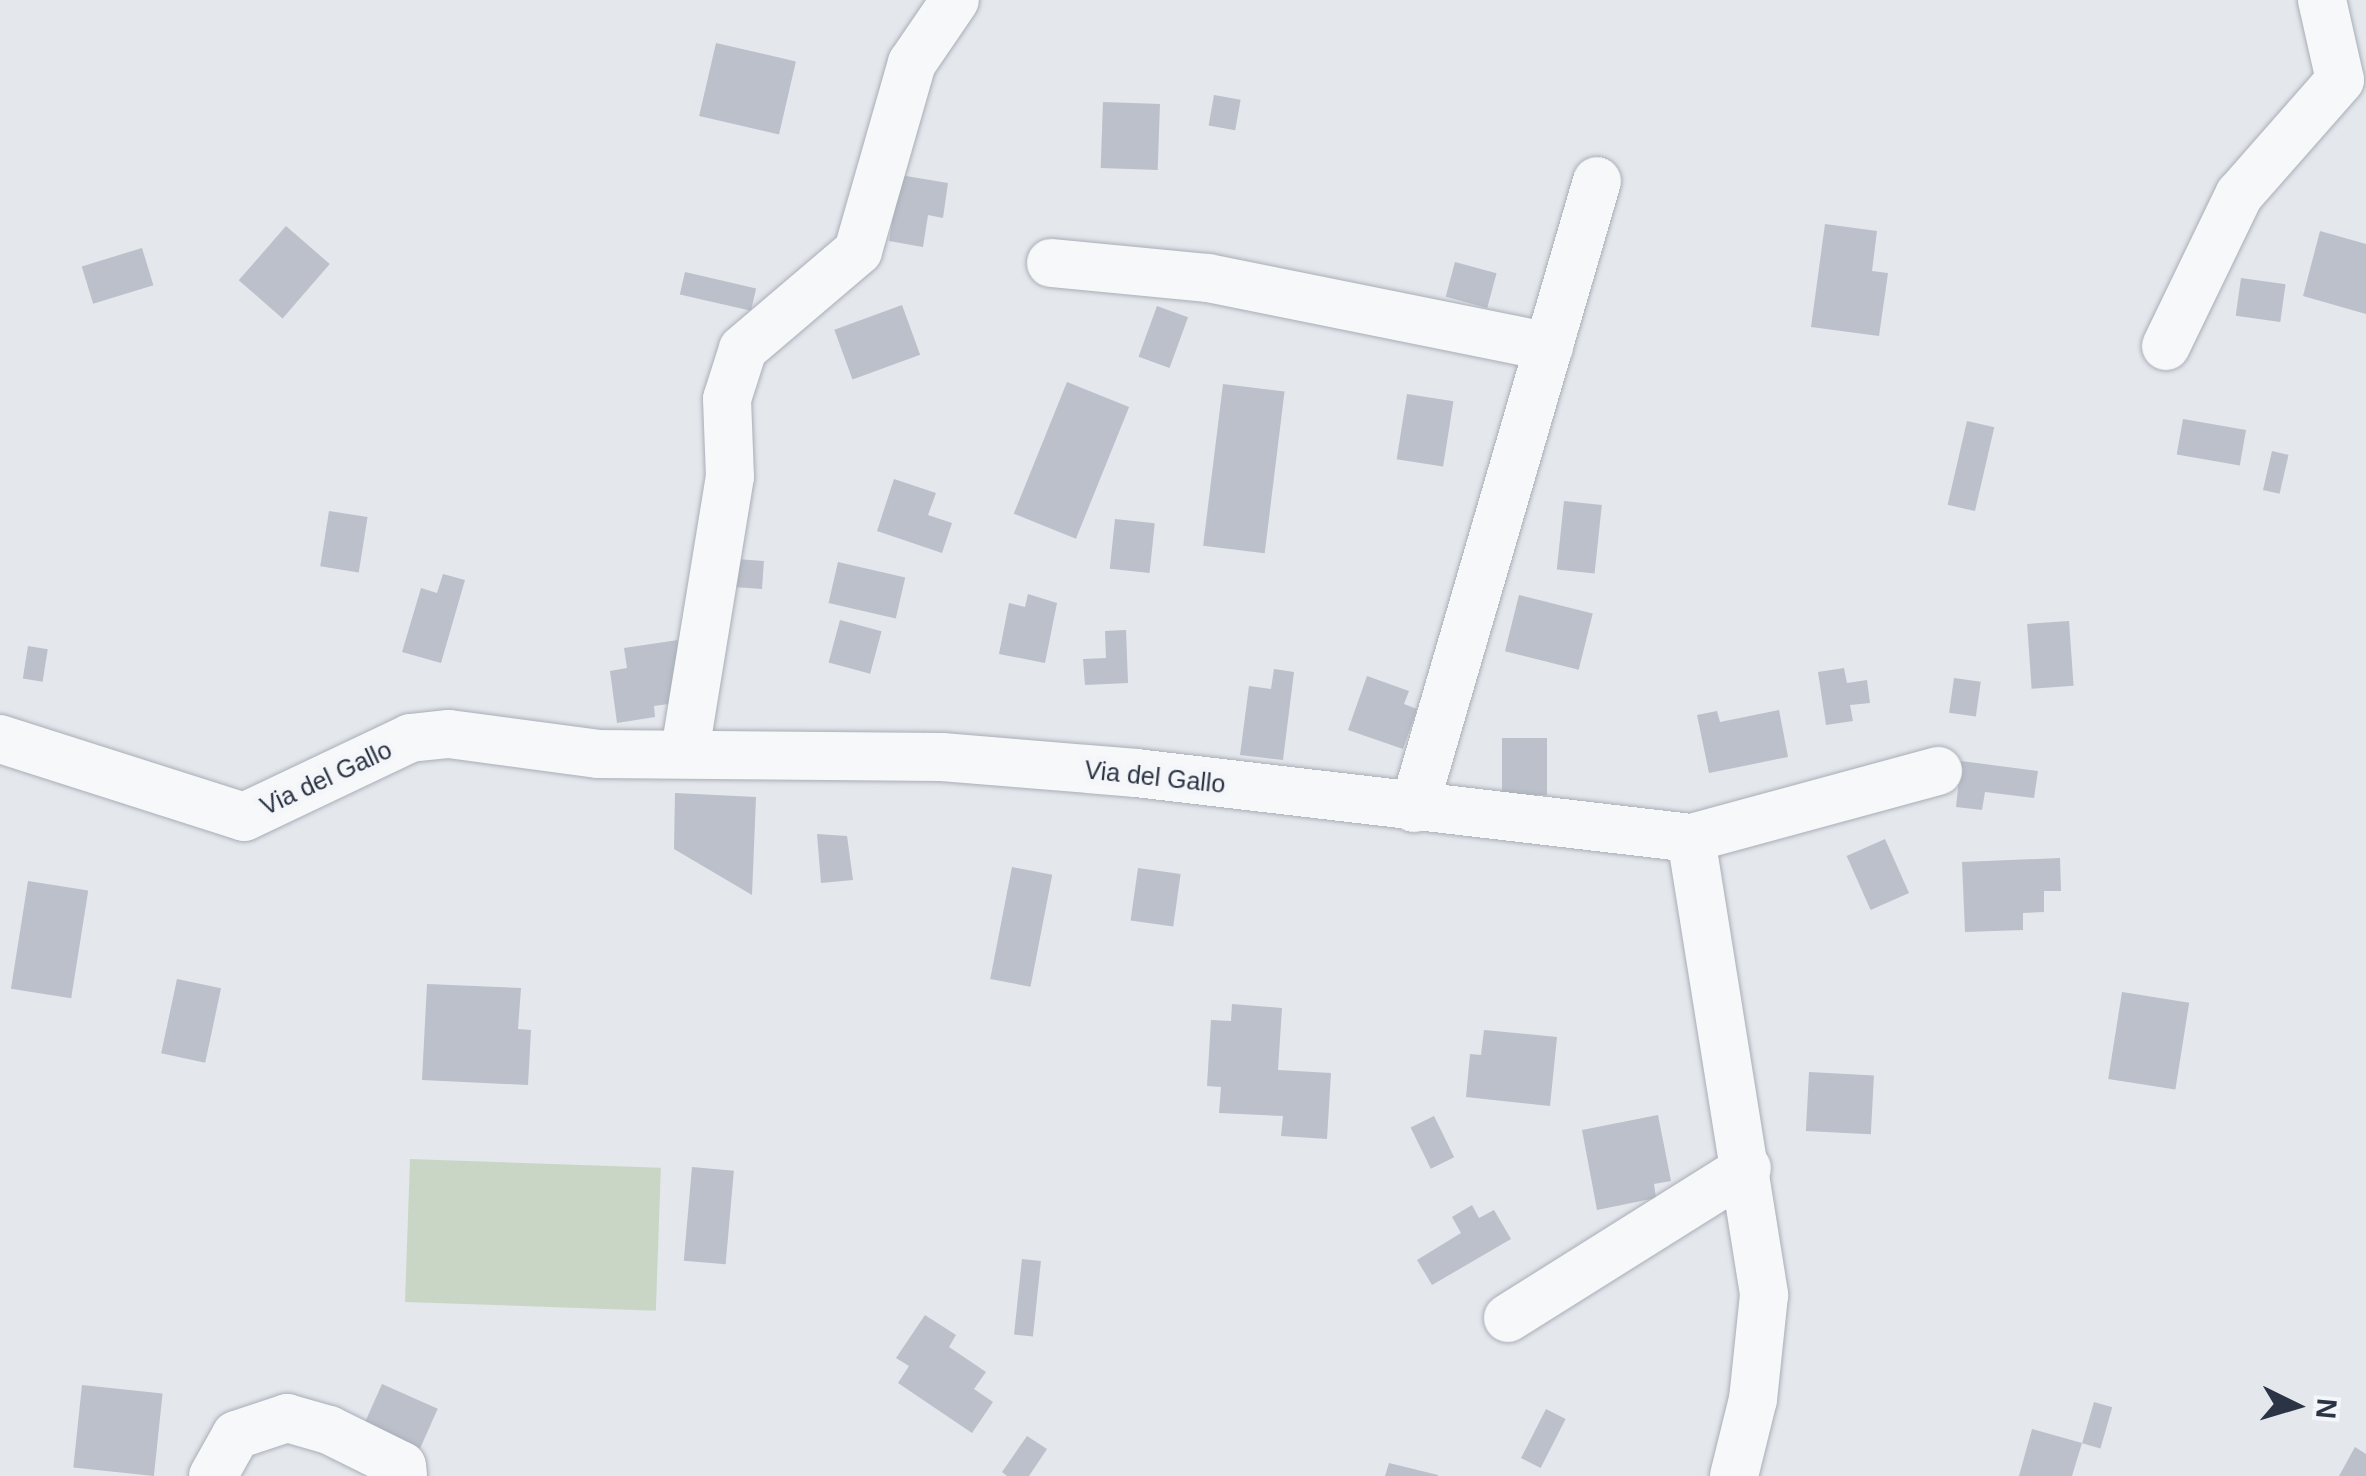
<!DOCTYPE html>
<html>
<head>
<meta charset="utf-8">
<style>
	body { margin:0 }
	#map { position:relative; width:2366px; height:1476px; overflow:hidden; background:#e4e7ec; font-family:Helvetica,sans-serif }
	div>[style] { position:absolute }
	.green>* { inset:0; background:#c9d6c5; transform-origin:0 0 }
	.building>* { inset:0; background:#bbc0ca; transform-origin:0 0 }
	.roads { filter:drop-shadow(0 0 2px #a9aeb7) drop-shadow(0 0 2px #a9aeb7) }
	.minor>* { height:48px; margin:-24px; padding:0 24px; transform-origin:24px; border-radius:24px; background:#f7f8fa }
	span { translate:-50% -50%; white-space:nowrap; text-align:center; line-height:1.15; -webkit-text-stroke:10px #f4f6f9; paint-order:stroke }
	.street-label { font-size:25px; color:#2b3445 }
	.north { position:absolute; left:2246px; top:1356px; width:100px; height:100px; -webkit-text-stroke:8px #f4f6f9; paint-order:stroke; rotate:95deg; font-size:28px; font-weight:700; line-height:40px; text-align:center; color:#2b3445 }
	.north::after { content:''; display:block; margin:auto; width:35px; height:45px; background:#2b3445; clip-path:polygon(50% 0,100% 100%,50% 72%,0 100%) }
</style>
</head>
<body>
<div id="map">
	<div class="green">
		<div style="left:410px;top:1159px;width:251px;height:143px;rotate:2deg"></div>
	</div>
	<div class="building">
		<div style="left:716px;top:43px;width:82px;height:75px;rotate:13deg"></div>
		<div style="left:1214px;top:95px;width:27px;height:31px;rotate:10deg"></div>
		<div style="left:1103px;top:102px;width:57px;height:66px;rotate:2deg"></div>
		<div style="clip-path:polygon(900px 175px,948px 183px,943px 218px,928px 215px,923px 247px,889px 241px)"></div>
		<div style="clip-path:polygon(1825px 224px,1877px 231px,1872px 271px,1888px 273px,1879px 336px,1811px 327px)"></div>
		<div style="left:286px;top:226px;width:58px;height:72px;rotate:41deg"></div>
		<div style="clip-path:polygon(2320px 231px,2366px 244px,2366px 314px,2303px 296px)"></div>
		<div style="left:142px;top:248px;width:39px;height:63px;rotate:73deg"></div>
		<div style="left:1455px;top:262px;width:43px;height:36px;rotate:15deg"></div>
		<div style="left:685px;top:272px;width:73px;height:23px;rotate:13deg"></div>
		<div style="left:2241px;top:278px;width:45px;height:38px;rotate:8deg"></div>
		<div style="left:902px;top:305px;width:53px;height:72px;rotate:70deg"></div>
		<div style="left:1157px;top:306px;width:33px;height:54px;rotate:20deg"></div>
		<div style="left:1067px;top:382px;width:67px;height:142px;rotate:22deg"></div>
		<div style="left:1223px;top:384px;width:62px;height:163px;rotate:7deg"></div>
		<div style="left:1407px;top:394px;width:47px;height:66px;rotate:9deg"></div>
		<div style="left:2183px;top:419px;width:64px;height:36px;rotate:10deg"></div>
		<div style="left:1967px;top:421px;width:28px;height:86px;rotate:13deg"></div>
		<div style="left:2272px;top:451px;width:17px;height:40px;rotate:13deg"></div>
		<div style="clip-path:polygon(894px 479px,936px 493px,928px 515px,952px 523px,942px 553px,877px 531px)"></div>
		<div style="left:1564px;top:501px;width:38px;height:69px;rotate:6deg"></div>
		<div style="left:329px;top:511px;width:39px;height:56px;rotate:9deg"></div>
		<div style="left:1115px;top:519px;width:40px;height:50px;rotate:6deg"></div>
		<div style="left:736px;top:559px;width:28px;height:28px;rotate:4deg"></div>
		<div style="left:838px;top:562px;width:69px;height:42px;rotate:13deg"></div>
		<div style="clip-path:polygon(443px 574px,465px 580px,441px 663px,402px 652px,421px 588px,437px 593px)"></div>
		<div style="clip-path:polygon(1028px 594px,1057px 603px,1045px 663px,999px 654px,1009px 603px,1025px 607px)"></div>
		<div style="left:1519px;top:595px;width:76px;height:58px;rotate:14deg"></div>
		<div style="left:840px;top:620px;width:43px;height:44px;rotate:15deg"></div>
		<div style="left:2069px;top:621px;width:65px;height:42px;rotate:86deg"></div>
		<div style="clip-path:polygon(1126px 630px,1128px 683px,1085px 685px,1083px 659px,1106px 658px,1105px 631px)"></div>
		<div style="clip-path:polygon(678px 640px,675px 703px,654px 706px,655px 717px,617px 723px,610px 671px,627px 668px,624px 648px)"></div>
		<div style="left:28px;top:646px;width:20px;height:33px;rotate:9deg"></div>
		<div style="clip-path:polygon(1844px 668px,1847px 683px,1867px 680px,1870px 703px,1850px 705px,1853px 721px,1826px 725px,1818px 672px)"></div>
		<div style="clip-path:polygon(1274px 669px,1294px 672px,1283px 760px,1240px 755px,1249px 686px,1271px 689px)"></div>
		<div style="clip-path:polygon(1367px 676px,1409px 691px,1404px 704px,1417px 709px,1403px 749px,1348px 730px)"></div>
		<div style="left:1954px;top:678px;width:27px;height:35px;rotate:8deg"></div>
		<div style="clip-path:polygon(1779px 710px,1788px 757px,1709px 773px,1697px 715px,1717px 711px,1720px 722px)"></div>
		<div style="left:1502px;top:738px;width:45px;height:57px"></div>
		<div style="clip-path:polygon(1961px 761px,2038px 771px,2034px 798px,1985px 792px,1982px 810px,1956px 807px)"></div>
		<div style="clip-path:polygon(675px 793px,756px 797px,752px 895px,674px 849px)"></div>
		<div style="clip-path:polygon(817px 834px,847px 836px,853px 880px,821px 883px)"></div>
		<div style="left:1885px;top:839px;width:59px;height:42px;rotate:66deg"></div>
		<div style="clip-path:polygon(2060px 858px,2061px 891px,2044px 891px,2044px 912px,2023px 913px,2023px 930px,1965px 932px,1962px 862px)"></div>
		<div style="left:1012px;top:867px;width:41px;height:114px;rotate:11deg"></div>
		<div style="left:1138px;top:868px;width:43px;height:53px;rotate:8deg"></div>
		<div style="left:28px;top:881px;width:61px;height:109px;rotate:9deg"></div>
		<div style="left:177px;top:979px;width:45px;height:76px;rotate:12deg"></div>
		<div style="clip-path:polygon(427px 984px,521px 988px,518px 1029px,531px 1030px,528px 1085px,422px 1080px)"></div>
		<div style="left:2122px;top:992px;width:68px;height:88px;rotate:9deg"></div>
		<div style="clip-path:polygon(1232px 1004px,1282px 1008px,1278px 1070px,1331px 1073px,1327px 1139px,1281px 1136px,1283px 1116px,1219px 1113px,1221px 1087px,1207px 1086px,1211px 1020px,1231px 1021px)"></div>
		<div style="clip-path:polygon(1484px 1030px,1557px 1037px,1550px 1106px,1466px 1097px,1470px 1054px,1481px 1055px)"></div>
		<div style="left:1809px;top:1072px;width:65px;height:59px;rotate:3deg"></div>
		<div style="clip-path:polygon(1658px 1115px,1671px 1181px,1654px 1184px,1656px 1198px,1597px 1210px,1582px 1130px)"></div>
		<div style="left:1434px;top:1116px;width:46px;height:26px;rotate:64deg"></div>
		<div style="left:692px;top:1167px;width:42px;height:94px;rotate:5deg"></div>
		<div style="clip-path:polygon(1472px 1205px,1479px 1218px,1494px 1210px,1511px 1239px,1432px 1285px,1417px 1260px,1461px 1233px,1452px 1217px)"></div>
		<div style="left:1022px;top:1259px;width:19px;height:76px;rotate:6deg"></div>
		<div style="clip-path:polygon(925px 1315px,956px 1335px,949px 1347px,986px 1372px,974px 1389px,993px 1402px,972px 1433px,898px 1383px,909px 1366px,896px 1358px)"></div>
		<div style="left:382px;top:1384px;width:61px;height:44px;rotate:24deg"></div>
		<div style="left:82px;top:1385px;width:81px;height:83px;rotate:6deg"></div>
		<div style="left:2094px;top:1402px;width:19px;height:43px;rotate:16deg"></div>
		<div style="left:1546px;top:1409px;width:22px;height:55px;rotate:27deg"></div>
		<div style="clip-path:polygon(2032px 1429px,2082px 1443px,2072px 1476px,2019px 1476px)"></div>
		<div style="clip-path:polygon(1027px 1436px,1047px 1449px,1029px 1476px,1007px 1476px,1002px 1472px)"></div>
		<div style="clip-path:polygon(2355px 1447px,2366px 1454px,2366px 1476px,2339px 1476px)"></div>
		<div style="clip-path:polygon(1389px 1463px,1438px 1475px,1438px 1476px,1385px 1476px)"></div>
	</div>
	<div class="roads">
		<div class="minor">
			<div style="left:1051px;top:263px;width:158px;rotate:5.5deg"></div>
			<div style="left:1208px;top:278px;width:348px;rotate:11.4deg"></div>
			<div style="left:2166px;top:346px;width:168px;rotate:-64.2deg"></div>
			<div style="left:2239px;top:195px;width:153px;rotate:-48.7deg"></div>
			<div style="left:2340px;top:80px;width:82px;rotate:-102.7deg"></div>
			<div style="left:0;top:739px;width:256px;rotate:17.7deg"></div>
			<div style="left:244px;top:817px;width:184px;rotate:-25.4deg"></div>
			<div style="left:410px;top:738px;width:39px;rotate:-6deg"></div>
			<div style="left:449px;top:734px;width:150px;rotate:7.6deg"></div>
			<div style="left:598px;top:754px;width:344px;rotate:0.5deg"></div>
			<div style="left:942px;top:757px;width:195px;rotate:4.7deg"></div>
			<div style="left:1136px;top:773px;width:559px;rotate:6.68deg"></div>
			<div style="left:1691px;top:838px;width:463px;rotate:80.9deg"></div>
			<div style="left:1764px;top:1295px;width:105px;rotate:96deg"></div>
			<div style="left:1753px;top:1399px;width:79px;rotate:103.9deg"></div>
			<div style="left:685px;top:751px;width:278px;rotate:-80.7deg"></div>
			<div style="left:730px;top:477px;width:78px;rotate:-92.2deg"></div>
			<div style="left:727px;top:399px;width:52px;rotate:-72.3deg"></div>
			<div style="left:743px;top:349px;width:151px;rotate:-40.4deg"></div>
			<div style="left:858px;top:251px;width:196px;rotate:-74deg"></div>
			<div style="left:912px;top:63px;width:76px;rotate:-55.7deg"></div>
			<div style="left:1414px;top:808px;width:653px;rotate:-73.73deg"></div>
			<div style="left:1691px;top:838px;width:256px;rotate:-15.2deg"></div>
			<div style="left:1508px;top:1318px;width:282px;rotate:-32.1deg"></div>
			<div style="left:213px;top:1476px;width:47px;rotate:-60.7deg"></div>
			<div style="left:236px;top:1435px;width:54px;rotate:-18.4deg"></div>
			<div style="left:287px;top:1418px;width:44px;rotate:15.9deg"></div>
			<div style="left:329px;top:1430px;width:81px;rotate:26.3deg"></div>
			<div style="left:402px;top:1466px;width:10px;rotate:84deg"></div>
		</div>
	</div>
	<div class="street-label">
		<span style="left:1155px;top:777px;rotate:6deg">Via del Gallo</span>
		<span style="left:326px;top:778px;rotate:-25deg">Via del Gallo</span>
	</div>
	<div class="north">N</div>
</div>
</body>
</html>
